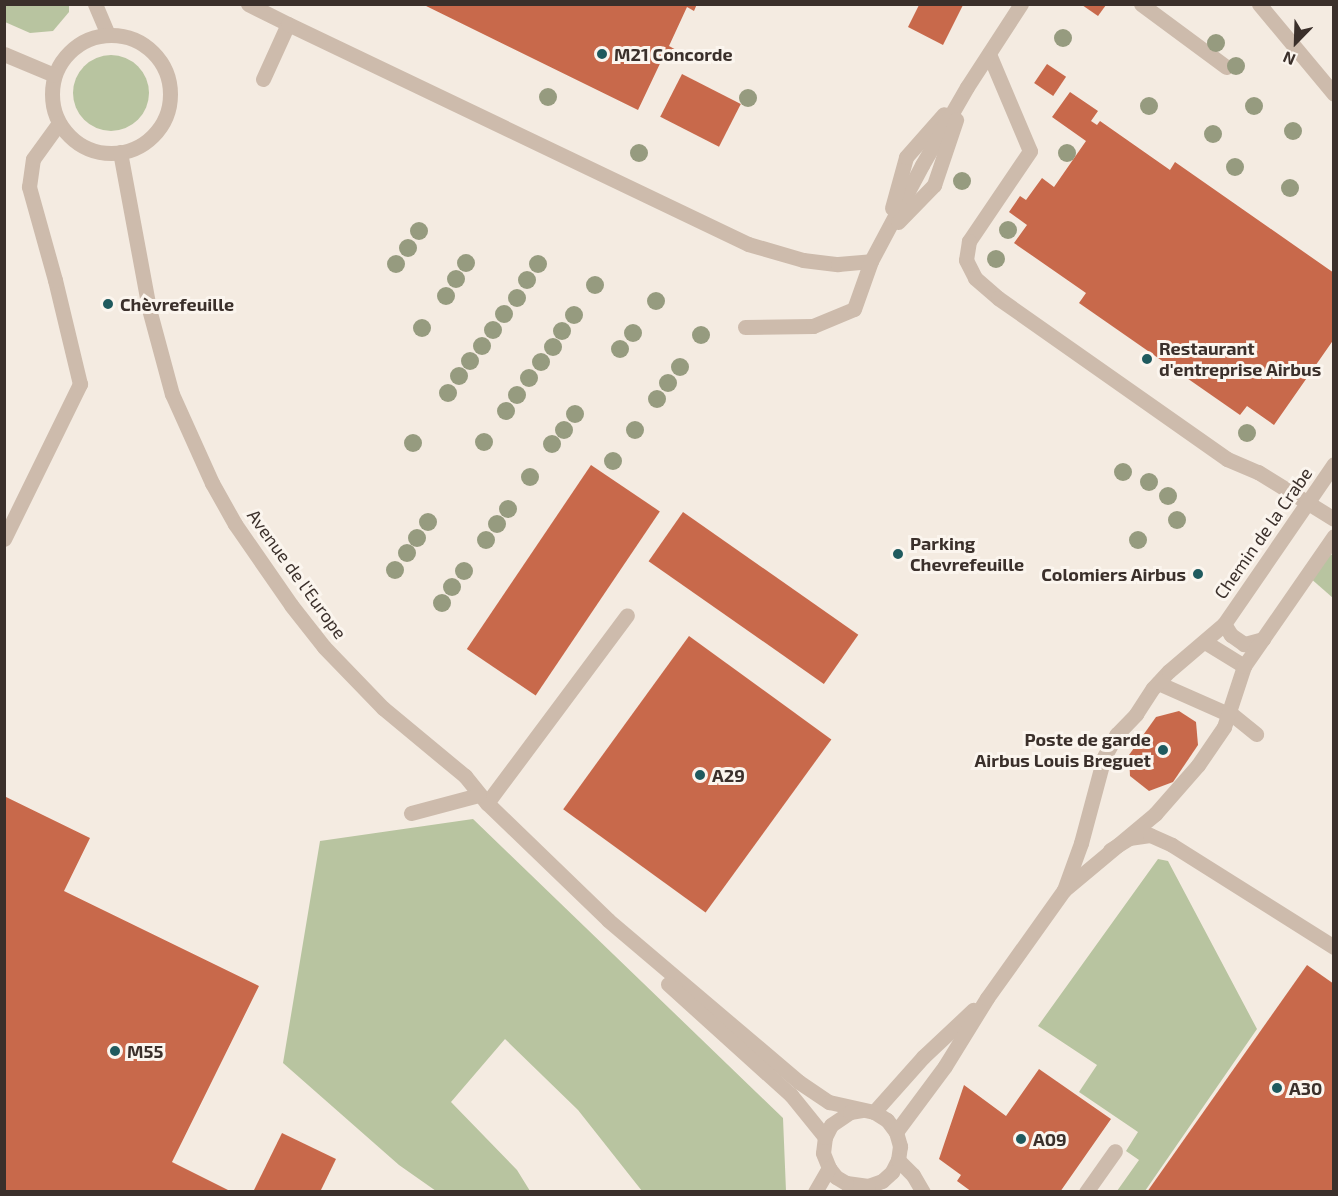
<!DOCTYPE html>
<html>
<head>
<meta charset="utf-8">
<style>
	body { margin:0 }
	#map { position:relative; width:1338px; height:1196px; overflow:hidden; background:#f4ebe1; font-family:"Exo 2",sans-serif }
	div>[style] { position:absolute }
	.green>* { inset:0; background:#b8c4a0 }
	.round { border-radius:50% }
	.building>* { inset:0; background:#c8694b; transform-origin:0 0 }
	.service>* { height:15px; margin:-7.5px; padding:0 7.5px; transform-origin:7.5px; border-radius:7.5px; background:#cdbbac }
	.service>.ring { margin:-7.5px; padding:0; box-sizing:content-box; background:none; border:15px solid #cdbbac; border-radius:50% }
	.minor>* { height:15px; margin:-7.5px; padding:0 7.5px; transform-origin:7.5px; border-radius:7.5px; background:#cdbbac }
	.trees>* { width:18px; height:18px; margin:-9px; border-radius:50%; background:#969b7f }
	.dots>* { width:16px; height:16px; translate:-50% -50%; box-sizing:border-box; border:3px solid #fbf5ee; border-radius:50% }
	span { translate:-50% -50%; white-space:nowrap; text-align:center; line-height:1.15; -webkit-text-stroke:6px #fbf5ee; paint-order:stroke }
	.poi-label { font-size:18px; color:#3b302b; font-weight:700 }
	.left { translate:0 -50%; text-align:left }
	.right { translate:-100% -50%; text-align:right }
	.street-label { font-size:18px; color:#3b302b }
	.frame { position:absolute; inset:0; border:6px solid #3b302b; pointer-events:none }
	.north { position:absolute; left:1266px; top:12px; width:60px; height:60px; -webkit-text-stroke:4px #fbf5ee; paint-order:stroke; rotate:203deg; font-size:16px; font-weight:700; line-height:24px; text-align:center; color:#3b302b }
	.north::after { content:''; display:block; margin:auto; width:21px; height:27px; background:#3b302b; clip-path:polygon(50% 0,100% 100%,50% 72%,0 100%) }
</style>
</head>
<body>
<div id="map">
	<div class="green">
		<div style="clip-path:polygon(4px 5px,69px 5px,69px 12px,53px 31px,30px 33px,5px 22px)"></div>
		<div class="round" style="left:73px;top:55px;width:76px;height:76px"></div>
		<div style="clip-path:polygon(1333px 554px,1333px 598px,1309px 577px,1326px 557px)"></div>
		<div style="clip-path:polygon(473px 819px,783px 1118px,786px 1191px,642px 1191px,578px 1110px,505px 1039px,451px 1102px,517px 1170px,530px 1191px,436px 1191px,399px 1165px,283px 1063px,320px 841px)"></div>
		<div style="clip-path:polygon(1158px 859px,1168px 861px,1257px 1029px,1145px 1191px,1117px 1191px,1139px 1160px,1126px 1151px,1138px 1132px,1079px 1092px,1097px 1065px,1038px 1026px)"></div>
	</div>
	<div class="building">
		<div style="clip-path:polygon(422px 4px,697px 4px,694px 11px,687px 7px,669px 46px,689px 57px,686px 63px,665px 53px,638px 110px)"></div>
		<div style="clip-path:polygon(919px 5px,963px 5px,943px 45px,908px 27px)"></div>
		<div style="clip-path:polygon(1082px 5px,1106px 5px,1098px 16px)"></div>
		<div style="left:1047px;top:64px;width:23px;height:23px;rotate:34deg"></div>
		<div style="left:682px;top:74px;width:66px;height:48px;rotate:27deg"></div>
		<div style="clip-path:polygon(1070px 92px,1098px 111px,1091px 121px,1097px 125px,1100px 121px,1170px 170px,1175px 162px,1334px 273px,1334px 339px,1274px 425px,1247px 406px,1240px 415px,1079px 303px,1086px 293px,1014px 243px,1027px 225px,1009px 212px,1020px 196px,1026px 200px,1042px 178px,1054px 187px,1086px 141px,1052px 117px)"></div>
		<div style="left:591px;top:465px;width:83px;height:222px;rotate:34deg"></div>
		<div style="left:683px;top:512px;width:214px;height:60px;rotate:35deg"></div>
		<div style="left:689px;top:636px;width:176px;height:214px;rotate:36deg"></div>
		<div style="clip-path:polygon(1179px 711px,1196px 722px,1198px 745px,1173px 782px,1149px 791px,1130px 776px,1129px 755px,1156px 717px)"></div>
		<div style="clip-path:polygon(4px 796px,90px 838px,64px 891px,259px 986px,172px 1162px,232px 1192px,4px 1192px)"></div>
		<div style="clip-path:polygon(1307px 965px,1334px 984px,1334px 1192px,1147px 1192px)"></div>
		<div style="clip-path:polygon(1039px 1069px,1111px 1119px,1060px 1192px,972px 1192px,957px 1181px,961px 1175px,939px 1159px,964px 1085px,1006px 1116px)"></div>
		<div style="clip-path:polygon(282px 1133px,336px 1159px,320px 1192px,253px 1192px)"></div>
	</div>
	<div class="service">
		<div style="left:95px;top:4px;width:33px;rotate:67deg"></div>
		<div style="left:248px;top:4px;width:45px;rotate:26.6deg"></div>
		<div style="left:1141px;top:4px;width:106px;rotate:36.5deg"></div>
		<div class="ring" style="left:52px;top:35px;width:103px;height:103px"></div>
		<div style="left:4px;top:54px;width:54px;rotate:22.8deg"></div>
		<div style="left:989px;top:54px;width:105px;rotate:67.1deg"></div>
		<div style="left:1030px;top:151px;width:109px;rotate:124.1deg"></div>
		<div style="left:969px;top:241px;width:19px;rotate:99deg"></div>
		<div style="left:966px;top:260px;width:20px;rotate:63deg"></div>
		<div style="left:975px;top:278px;width:30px;rotate:41deg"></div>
		<div style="left:998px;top:298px;width:280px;rotate:35.1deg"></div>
		<div style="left:1227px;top:459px;width:34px;rotate:23deg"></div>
		<div style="left:1258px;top:472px;width:89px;rotate:31.7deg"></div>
		<div style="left:263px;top:79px;width:60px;rotate:-65.6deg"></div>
		<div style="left:288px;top:24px;width:510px;rotate:25.56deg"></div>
		<div style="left:748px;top:244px;width:57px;rotate:16.2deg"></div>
		<div style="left:803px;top:260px;width:35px;rotate:7deg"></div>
		<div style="left:838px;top:264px;width:33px;rotate:-5deg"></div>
		<div style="left:871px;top:261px;width:109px;rotate:-62deg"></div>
		<div style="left:120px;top:152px;width:160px;rotate:79.5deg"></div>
		<div style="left:149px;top:309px;width:88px;rotate:74.9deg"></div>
		<div style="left:172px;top:394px;width:98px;rotate:65.8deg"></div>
		<div style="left:212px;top:483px;width:47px;rotate:60.7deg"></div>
		<div style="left:235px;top:524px;width:98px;rotate:55.3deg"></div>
		<div style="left:291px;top:605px;width:53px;rotate:51.8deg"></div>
		<div style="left:324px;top:647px;width:85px;rotate:46deg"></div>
		<div style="left:383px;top:708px;width:107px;rotate:39.7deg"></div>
		<div style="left:465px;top:776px;width:35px;rotate:51deg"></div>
		<div style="left:487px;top:803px;width:168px;rotate:44deg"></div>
		<div style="left:608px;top:920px;width:250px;rotate:40.3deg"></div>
		<div style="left:799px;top:1082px;width:36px;rotate:34deg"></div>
		<div style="left:829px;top:1102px;width:46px;rotate:12.5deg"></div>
		<div style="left:874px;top:1112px;width:15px;rotate:32deg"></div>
		<div style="left:887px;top:1120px;width:15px;rotate:53deg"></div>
		<div style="left:896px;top:1132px;width:15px;rotate:74deg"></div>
		<div style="left:900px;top:1146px;width:14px;rotate:98deg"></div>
		<div style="left:898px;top:1160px;width:13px;rotate:117deg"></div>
		<div style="left:892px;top:1172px;width:13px;rotate:138deg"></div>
		<div style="left:882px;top:1181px;width:15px;rotate:160deg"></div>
		<div style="left:868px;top:1186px;width:22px;rotate:-172deg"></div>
		<div style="left:846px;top:1183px;width:12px;rotate:-149deg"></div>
		<div style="left:836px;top:1177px;width:11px;rotate:-128deg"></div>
		<div style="left:829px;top:1168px;width:16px;rotate:-112deg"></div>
		<div style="left:823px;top:1153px;width:16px;rotate:-83deg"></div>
		<div style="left:825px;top:1137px;width:13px;rotate:-63deg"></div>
		<div style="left:831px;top:1125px;width:23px;rotate:-34deg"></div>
		<div style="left:850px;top:1112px;width:12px;rotate:-9deg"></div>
		<div style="left:892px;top:208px;width:53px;rotate:-74.6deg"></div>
		<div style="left:898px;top:222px;width:52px;rotate:-45.8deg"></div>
		<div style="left:745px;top:327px;width:68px;rotate:-0.8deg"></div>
		<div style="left:813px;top:326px;width:44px;rotate:-22.5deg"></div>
		<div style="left:854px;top:309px;width:51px;rotate:-70.5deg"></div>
		<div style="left:4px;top:539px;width:173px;rotate:-63.9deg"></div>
		<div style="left:80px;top:384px;width:107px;rotate:-103.5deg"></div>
		<div style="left:55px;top:280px;width:97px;rotate:-105.6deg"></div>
		<div style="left:29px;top:187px;width:28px;rotate:-82deg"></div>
		<div style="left:33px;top:159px;width:44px;rotate:-54.2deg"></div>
		<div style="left:1229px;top:712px;width:35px;rotate:39deg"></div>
		<div style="left:487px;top:803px;width:234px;rotate:-53.3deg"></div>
		<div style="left:411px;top:813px;width:70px;rotate:-14.8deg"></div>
		<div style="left:1110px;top:850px;width:22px;rotate:-32deg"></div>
		<div style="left:1129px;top:838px;width:21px;rotate:-8deg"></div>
		<div style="left:1150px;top:835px;width:24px;rotate:24deg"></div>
		<div style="left:1172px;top:845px;width:191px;rotate:32.2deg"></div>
		<div style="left:1064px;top:890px;width:119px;rotate:-39.9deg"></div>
		<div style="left:1155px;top:814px;width:65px;rotate:-48.7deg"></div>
		<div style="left:668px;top:984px;width:166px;rotate:42.1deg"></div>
		<div style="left:791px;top:1095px;width:54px;rotate:51deg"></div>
		<div style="left:874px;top:1112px;width:74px;rotate:-48.3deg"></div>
		<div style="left:923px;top:1057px;width:69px;rotate:-43.2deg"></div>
		<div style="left:896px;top:1132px;width:82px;rotate:-53.4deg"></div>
		<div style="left:945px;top:1066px;width:80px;rotate:-58.3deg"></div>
		<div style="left:987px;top:998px;width:133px;rotate:-54.5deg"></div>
		<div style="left:1064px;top:890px;width:50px;rotate:-70.1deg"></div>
		<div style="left:1081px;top:843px;width:89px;rotate:-75deg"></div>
		<div style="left:1104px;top:757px;width:26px;rotate:-61deg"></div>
		<div style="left:1117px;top:734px;width:28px;rotate:-46deg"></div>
		<div style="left:898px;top:1160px;width:21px;rotate:45deg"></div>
		<div style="left:913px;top:1175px;width:20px;rotate:60deg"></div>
		<div style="left:815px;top:1192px;width:28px;rotate:-60deg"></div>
		<div style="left:1086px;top:1192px;width:50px;rotate:-54.7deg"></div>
	</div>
	<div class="minor">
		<div style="left:1259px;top:4px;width:117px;rotate:50.2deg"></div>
		<div style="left:906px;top:157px;width:57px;rotate:-48.5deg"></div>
		<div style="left:922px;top:165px;width:90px;rotate:-60deg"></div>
		<div style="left:967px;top:87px;width:99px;rotate:-57deg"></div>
		<div style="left:934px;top:185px;width:69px;rotate:-71.3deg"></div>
		<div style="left:1263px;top:639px;width:20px;rotate:165deg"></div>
		<div style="left:1244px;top:644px;width:16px;rotate:-145deg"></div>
		<div style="left:1231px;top:635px;width:13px;rotate:-122deg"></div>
		<div style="left:1224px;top:624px;width:194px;rotate:-55.5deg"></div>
		<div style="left:1205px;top:642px;width:46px;rotate:31.6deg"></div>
		<div style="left:1158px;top:683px;width:77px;rotate:23.9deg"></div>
		<div style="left:1136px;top:714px;width:31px;rotate:-57deg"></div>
		<div style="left:1153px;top:688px;width:23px;rotate:-47deg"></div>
		<div style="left:1169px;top:671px;width:72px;rotate:-40.5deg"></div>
		<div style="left:1198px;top:765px;width:46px;rotate:-55.6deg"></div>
		<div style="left:1224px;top:727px;width:64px;rotate:-71.8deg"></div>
		<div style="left:1244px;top:666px;width:158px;rotate:-55.3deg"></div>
	</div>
	<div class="trees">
		<div style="left:1063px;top:38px"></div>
		<div style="left:1216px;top:43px"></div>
		<div style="left:1236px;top:66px"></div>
		<div style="left:548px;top:97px"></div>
		<div style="left:748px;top:98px"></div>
		<div style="left:1149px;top:106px"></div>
		<div style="left:1254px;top:106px"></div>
		<div style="left:1293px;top:131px"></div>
		<div style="left:1213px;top:134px"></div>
		<div style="left:639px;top:153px"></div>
		<div style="left:1067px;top:153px"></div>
		<div style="left:1235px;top:167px"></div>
		<div style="left:962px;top:181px"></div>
		<div style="left:1290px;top:188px"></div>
		<div style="left:1008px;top:230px"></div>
		<div style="left:419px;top:231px"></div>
		<div style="left:408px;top:248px"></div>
		<div style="left:996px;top:259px"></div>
		<div style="left:466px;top:263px"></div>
		<div style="left:396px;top:264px"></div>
		<div style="left:538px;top:264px"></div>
		<div style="left:456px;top:279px"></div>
		<div style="left:527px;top:280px"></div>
		<div style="left:595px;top:285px"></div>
		<div style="left:446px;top:296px"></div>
		<div style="left:517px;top:298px"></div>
		<div style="left:656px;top:301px"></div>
		<div style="left:504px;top:314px"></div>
		<div style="left:574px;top:315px"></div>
		<div style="left:422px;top:328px"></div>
		<div style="left:493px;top:330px"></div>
		<div style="left:562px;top:331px"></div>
		<div style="left:633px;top:333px"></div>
		<div style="left:701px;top:335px"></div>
		<div style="left:482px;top:346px"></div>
		<div style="left:553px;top:347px"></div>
		<div style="left:620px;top:349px"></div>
		<div style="left:470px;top:361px"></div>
		<div style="left:541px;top:362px"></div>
		<div style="left:680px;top:367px"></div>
		<div style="left:459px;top:376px"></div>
		<div style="left:529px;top:378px"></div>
		<div style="left:668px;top:383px"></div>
		<div style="left:448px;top:393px"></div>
		<div style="left:517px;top:395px"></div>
		<div style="left:657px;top:399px"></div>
		<div style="left:506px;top:411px"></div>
		<div style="left:575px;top:414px"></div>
		<div style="left:564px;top:430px"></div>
		<div style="left:635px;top:430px"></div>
		<div style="left:1247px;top:433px"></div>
		<div style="left:484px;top:442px"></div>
		<div style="left:413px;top:443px"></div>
		<div style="left:552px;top:444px"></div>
		<div style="left:613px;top:461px"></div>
		<div style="left:1123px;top:472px"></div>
		<div style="left:530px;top:477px"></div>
		<div style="left:1149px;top:482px"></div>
		<div style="left:1168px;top:496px"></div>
		<div style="left:508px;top:509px"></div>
		<div style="left:1177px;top:520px"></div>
		<div style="left:428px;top:522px"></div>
		<div style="left:497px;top:524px"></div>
		<div style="left:417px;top:538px"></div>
		<div style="left:486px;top:540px"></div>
		<div style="left:1138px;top:540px"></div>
		<div style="left:407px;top:553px"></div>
		<div style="left:395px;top:570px"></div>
		<div style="left:464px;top:571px"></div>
		<div style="left:452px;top:587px"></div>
		<div style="left:442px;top:603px"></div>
	</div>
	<div class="dots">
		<div style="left:602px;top:54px;background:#1f5a5e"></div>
		<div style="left:108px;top:304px;background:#1f5a5e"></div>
		<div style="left:1147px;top:359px;background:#1f5a5e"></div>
		<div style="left:898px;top:554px;background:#1f5a5e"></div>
		<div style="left:1198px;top:574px;background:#1f5a5e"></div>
		<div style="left:1163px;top:750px;background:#1f5a5e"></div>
		<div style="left:700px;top:775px;background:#1f5a5e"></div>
		<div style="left:115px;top:1051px;background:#1f5a5e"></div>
		<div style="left:1277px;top:1088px;background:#1f5a5e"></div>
		<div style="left:1021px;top:1139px;background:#1f5a5e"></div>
	</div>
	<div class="poi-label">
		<span class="left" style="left:614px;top:54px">M21 Concorde</span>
		<span class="left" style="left:120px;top:304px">Chèvrefeuille</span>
		<span class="left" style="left:1159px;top:359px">Restaurant<br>d'entreprise Airbus</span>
		<span class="left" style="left:910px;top:554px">Parking<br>Chevrefeuille</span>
		<span class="right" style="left:1186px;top:574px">Colomiers Airbus</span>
		<span class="right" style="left:1151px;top:750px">Poste de garde<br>Airbus Louis Breguet</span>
		<span class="left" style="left:712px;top:775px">A29</span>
		<span class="left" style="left:127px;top:1051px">M55</span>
		<span class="left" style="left:1289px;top:1088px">A30</span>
		<span class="left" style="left:1033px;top:1139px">A09</span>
	</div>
	<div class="street-label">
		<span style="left:1263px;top:533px;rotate:-55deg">Chemin de la Crabe</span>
		<span style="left:297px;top:574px;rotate:54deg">Avenue de l'Europe</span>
	</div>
	<div class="frame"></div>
	<div class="north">N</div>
</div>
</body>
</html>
